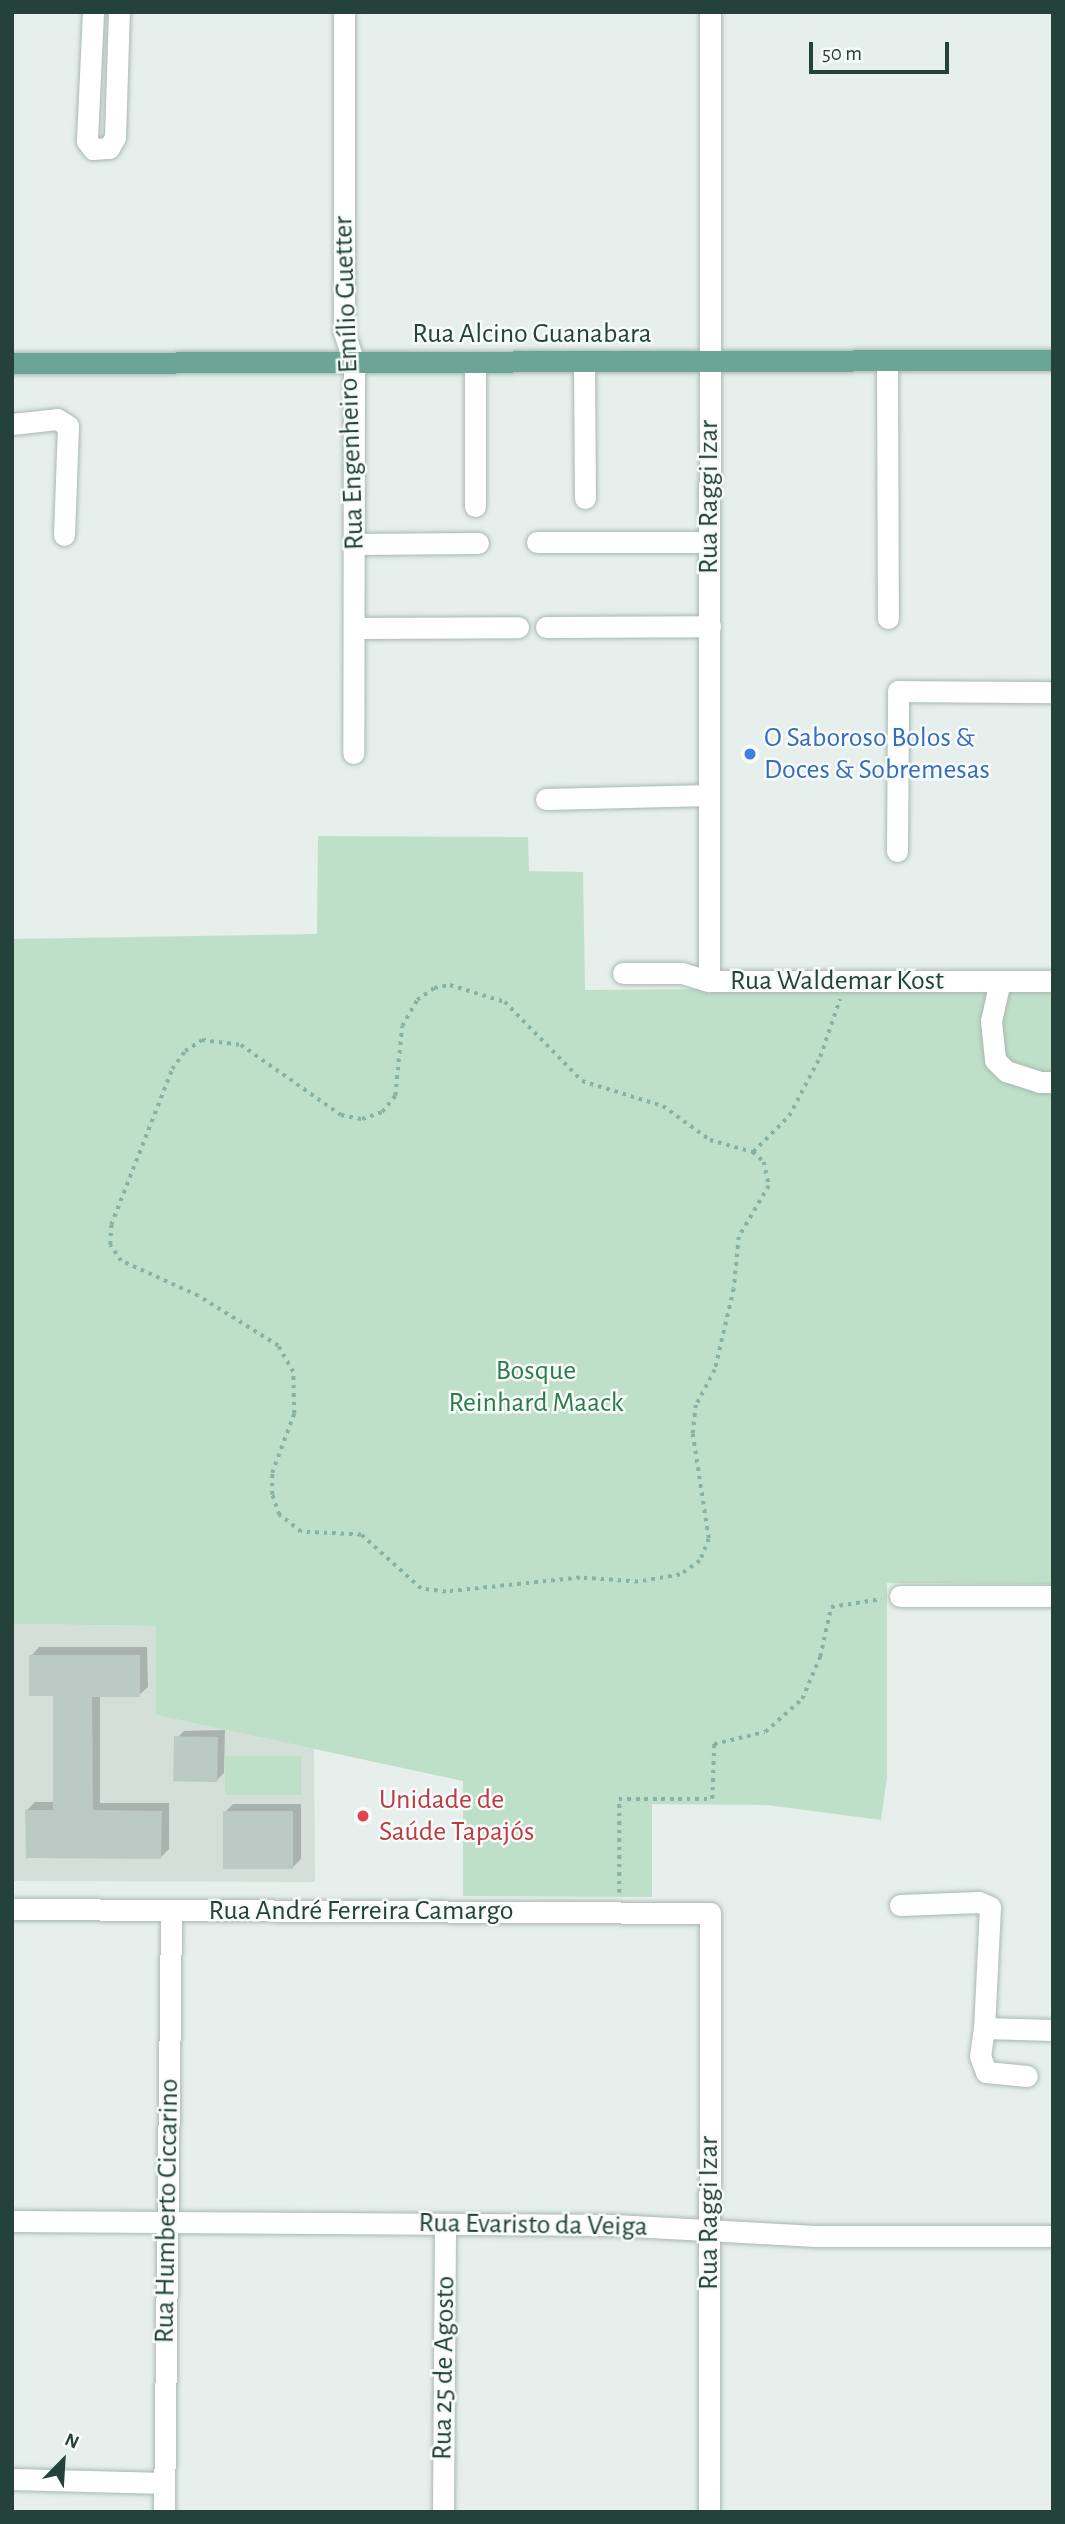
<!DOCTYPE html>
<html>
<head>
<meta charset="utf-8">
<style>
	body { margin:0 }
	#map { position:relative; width:1065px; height:2524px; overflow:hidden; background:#e6efeb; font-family:"Alegreya Sans",sans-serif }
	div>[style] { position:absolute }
	.built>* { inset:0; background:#d4dfda }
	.green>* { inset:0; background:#bfe0c8; transform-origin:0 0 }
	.shadow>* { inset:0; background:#0003 }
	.building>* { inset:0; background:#bbcac4; transform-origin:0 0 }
	.path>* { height:3.5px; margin-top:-1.75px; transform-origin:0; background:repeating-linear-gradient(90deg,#86b3a5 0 3.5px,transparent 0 8.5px) }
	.roads { filter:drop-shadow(0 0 2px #a8b8b2) drop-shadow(0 0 2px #a8b8b2) }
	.minor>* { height:21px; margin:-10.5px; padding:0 10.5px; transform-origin:10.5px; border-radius:10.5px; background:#fff }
	.major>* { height:21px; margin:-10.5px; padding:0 10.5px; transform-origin:10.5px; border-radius:10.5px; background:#6aa596 }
	.dots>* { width:19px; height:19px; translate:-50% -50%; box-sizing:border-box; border:4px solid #f7fbf9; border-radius:50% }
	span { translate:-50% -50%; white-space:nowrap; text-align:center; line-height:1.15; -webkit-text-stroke:5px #f7fbf9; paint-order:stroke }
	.street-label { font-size:28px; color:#24423a }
	.shop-label { font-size:28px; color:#366cbe }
	.left { translate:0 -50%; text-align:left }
	.park-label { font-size:28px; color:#2d7a4b }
	.health-label { font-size:28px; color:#be3a42 }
	.frame { position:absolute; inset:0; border:14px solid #24423a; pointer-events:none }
	.north { position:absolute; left:28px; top:2426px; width:70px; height:70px; -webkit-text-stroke:5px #f7fbf9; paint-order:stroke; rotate:24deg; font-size:19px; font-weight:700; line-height:28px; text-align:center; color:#24423a }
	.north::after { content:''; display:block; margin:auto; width:24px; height:32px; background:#24423a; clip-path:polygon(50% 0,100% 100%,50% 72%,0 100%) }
	.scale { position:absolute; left:809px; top:42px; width:140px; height:32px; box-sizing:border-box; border:4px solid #24423a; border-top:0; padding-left:9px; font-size:21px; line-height:24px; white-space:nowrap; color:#24423a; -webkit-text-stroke:5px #f7fbf9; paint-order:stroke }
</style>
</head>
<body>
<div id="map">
	<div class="built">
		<div style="clip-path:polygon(14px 1624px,156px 1626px,156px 1715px,314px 1749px,315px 1882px,12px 1881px)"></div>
	</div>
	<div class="green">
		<div style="clip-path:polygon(318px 836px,528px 837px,529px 871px,583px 872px,585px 990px,1053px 987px,1053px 1584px,887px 1583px,887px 1777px,881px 1820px,767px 1805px,652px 1804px,652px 1897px,463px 1896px,463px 1781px,156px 1715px,156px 1626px,14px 1624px,12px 939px,317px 934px)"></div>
		<div style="left:225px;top:1756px;width:76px;height:39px"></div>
	</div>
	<div class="shadow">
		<div style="clip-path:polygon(39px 1647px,147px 1647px,148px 1687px,139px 1695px,100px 1695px,100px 1803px,169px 1803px,169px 1849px,161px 1857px,27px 1810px,35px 1802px,55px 1802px,55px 1694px,31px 1656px)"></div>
		<div style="clip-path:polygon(225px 1730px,224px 1773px,216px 1781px,176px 1739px,184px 1731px)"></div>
		<div style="clip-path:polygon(233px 1804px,301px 1804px,301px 1859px,293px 1867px,225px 1812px)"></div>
	</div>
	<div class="building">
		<div style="clip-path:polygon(29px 1655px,140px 1655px,140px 1697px,92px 1697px,93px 1810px,162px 1811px,161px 1859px,26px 1858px,25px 1810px,53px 1810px,53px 1696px,29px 1696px)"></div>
		<div style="left:218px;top:1737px;width:45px;height:44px;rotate:91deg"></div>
		<div style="left:223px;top:1811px;width:70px;height:58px"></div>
	</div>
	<div class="path">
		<div style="left:450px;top:985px;width:58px;rotate:17.2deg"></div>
		<div style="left:505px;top:1002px;width:110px;rotate:45.7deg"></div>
		<div style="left:582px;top:1081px;width:85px;rotate:17.2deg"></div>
		<div style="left:663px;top:1106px;width:58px;rotate:35.9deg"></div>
		<div style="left:710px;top:1140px;width:45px;rotate:15.6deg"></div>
		<div style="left:753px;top:1152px;width:15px;rotate:42deg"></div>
		<div style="left:764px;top:1162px;width:25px;rotate:78deg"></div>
		<div style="left:769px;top:1186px;width:59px;rotate:120.5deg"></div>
		<div style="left:739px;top:1237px;width:52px;rotate:95.5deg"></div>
		<div style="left:734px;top:1289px;width:83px;rotate:103.2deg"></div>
		<div style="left:715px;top:1370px;width:40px;rotate:118deg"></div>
		<div style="left:696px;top:1405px;width:29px;rotate:96deg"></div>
		<div style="left:693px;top:1434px;width:106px;rotate:81.3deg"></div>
		<div style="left:709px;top:1539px;width:24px;rotate:112deg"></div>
		<div style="left:700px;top:1561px;width:24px;rotate:145deg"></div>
		<div style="left:680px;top:1575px;width:43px;rotate:170.5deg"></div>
		<div style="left:638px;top:1582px;width:58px;rotate:-176.1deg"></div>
		<div style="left:580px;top:1578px;width:135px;rotate:174deg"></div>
		<div style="left:446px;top:1592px;width:25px;rotate:-173deg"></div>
		<div style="left:421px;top:1589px;width:81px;rotate:-138deg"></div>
		<div style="left:361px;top:1535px;width:60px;rotate:-177.1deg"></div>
		<div style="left:301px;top:1532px;width:28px;rotate:-142deg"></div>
		<div style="left:279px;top:1515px;width:21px;rotate:-109deg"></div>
		<div style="left:272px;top:1495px;width:22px;rotate:-90deg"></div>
		<div style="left:272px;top:1473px;width:63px;rotate:-69.6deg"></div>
		<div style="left:294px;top:1414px;width:42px;rotate:-91.4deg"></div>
		<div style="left:293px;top:1372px;width:30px;rotate:-120deg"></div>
		<div style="left:278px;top:1346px;width:94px;rotate:-148deg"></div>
		<div style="left:198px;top:1296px;width:85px;rotate:-155.6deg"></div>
		<div style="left:121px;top:1261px;width:19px;rotate:-125deg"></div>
		<div style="left:110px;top:1245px;width:20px;rotate:-87deg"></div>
		<div style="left:111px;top:1225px;width:168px;rotate:-68.6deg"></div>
		<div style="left:172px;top:1069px;width:22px;rotate:-54deg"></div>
		<div style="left:185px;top:1051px;width:20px;rotate:-33deg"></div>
		<div style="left:202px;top:1040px;width:39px;rotate:7deg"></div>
		<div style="left:241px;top:1045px;width:122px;rotate:35deg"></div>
		<div style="left:341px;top:1115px;width:21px;rotate:11deg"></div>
		<div style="left:362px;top:1119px;width:21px;rotate:-19deg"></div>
		<div style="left:382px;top:1112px;width:21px;rotate:-51deg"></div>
		<div style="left:395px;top:1096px;width:70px;rotate:-84.3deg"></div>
		<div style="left:402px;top:1026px;width:30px;rotate:-60deg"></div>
		<div style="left:417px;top:1000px;width:21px;rotate:-35deg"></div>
		<div style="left:434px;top:988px;width:16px;rotate:-11deg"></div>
		<div style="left:753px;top:1152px;width:51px;rotate:-45deg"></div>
		<div style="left:789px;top:1116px;width:67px;rotate:-62.3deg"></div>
		<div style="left:820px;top:1057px;width:61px;rotate:-71deg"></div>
		<div style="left:619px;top:1893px;width:94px;rotate:-90deg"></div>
		<div style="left:619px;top:1799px;width:93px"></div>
		<div style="left:712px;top:1799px;width:55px;rotate:-87.9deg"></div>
		<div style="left:714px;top:1744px;width:52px;rotate:-13.2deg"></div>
		<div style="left:765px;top:1732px;width:50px;rotate:-41.7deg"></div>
		<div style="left:802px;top:1699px;width:46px;rotate:-66.8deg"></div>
		<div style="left:820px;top:1657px;width:51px;rotate:-77.6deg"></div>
		<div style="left:831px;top:1607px;width:51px;rotate:-9.1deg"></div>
	</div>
	<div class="roads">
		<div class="minor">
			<div style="left:93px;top:12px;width:129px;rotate:92.7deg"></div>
			<div style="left:87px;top:141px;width:10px;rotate:53deg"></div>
			<div style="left:93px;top:149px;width:16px;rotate:-4deg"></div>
			<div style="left:109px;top:148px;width:13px;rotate:-61deg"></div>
			<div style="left:115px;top:137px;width:125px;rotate:-88.2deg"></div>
			<div style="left:344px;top:12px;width:320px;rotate:90deg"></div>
			<div style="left:344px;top:332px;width:32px;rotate:72deg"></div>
			<div style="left:354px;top:362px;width:391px;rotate:90.1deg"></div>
			<div style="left:887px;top:360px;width:258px;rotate:89.8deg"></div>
			<div style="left:584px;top:361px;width:137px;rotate:89.6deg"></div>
			<div style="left:12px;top:424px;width:45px;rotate:-6.3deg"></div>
			<div style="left:57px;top:419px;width:13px;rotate:32deg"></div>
			<div style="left:68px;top:426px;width:109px;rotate:92.1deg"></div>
			<div style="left:475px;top:506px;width:144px;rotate:-90deg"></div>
			<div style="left:537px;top:542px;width:172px"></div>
			<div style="left:354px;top:544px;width:124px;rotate:-0.5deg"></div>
			<div style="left:546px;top:627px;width:164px;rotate:-0.3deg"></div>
			<div style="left:354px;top:628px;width:164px;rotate:-0.3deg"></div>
			<div style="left:546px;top:799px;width:163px;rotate:-1.4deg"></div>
			<div style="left:897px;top:851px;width:160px;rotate:-89.6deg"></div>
			<div style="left:898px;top:691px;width:155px;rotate:0.4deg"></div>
			<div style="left:623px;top:973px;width:59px"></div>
			<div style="left:682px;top:973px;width:28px;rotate:17deg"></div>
			<div style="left:709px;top:981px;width:344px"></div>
			<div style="left:709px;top:981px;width:969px;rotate:-89.94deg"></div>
			<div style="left:1000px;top:981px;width:41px;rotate:102.7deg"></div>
			<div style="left:991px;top:1021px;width:39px;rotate:84deg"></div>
			<div style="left:995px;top:1060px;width:16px;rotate:45deg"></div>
			<div style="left:1006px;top:1071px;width:35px;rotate:18deg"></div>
			<div style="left:1039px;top:1082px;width:14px"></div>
			<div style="left:900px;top:1596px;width:153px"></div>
			<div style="left:900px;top:1905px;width:79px;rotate:-2.2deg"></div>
			<div style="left:979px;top:1902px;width:12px;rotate:24deg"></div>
			<div style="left:990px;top:1907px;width:121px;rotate:92.8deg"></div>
			<div style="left:984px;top:2028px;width:69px;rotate:1.7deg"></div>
			<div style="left:12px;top:1909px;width:698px;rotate:0.33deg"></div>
			<div style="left:710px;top:1913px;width:599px;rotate:90.1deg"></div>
			<div style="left:984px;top:2028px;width:28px;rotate:98deg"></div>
			<div style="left:980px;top:2056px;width:17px;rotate:69deg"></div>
			<div style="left:986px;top:2072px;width:41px;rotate:5.6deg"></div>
			<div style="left:12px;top:2221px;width:602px;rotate:0.38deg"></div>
			<div style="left:614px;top:2225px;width:202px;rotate:3.1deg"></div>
			<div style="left:816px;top:2236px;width:237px"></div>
			<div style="left:12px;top:2479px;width:152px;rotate:1.5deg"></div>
			<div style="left:164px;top:2512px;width:602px;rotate:-89.33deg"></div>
			<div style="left:443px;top:2512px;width:288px;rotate:-89.6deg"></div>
		</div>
		<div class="major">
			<div style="left:12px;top:363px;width:1041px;rotate:-0.17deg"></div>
		</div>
	</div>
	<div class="dots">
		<div style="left:750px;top:754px;background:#3f7fe0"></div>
		<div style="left:363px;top:1816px;background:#e0444e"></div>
	</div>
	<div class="street-label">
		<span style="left:532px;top:334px">Rua Alcino Guanabara</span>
		<span style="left:349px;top:383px;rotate:-92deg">Rua Engenheiro Emílio Guetter</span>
		<span style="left:709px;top:497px;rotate:-90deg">Rua Raggi Izar</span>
		<span style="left:837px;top:981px">Rua Waldemar Kost</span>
		<span style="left:361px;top:1911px">Rua André Ferreira Camargo</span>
		<span style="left:167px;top:2211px;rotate:-89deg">Rua Humberto Ciccarino</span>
		<span style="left:709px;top:2213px;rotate:-90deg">Rua Raggi Izar</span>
		<span style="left:533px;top:2225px;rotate:1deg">Rua Evaristo da Veiga</span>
		<span style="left:444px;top:2368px;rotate:-89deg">Rua 25 de Agosto</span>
	</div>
	<div class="shop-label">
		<span class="left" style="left:764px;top:754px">O Saboroso Bolos &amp;<br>Doces &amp; Sobremesas</span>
	</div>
	<div class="park-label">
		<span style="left:536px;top:1387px">Bosque<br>Reinhard Maack</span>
	</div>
	<div class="health-label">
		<span class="left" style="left:379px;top:1816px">Unidade de<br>Saúde Tapajós</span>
	</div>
	<div class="frame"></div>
	<div class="north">N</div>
	<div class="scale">50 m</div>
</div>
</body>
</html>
